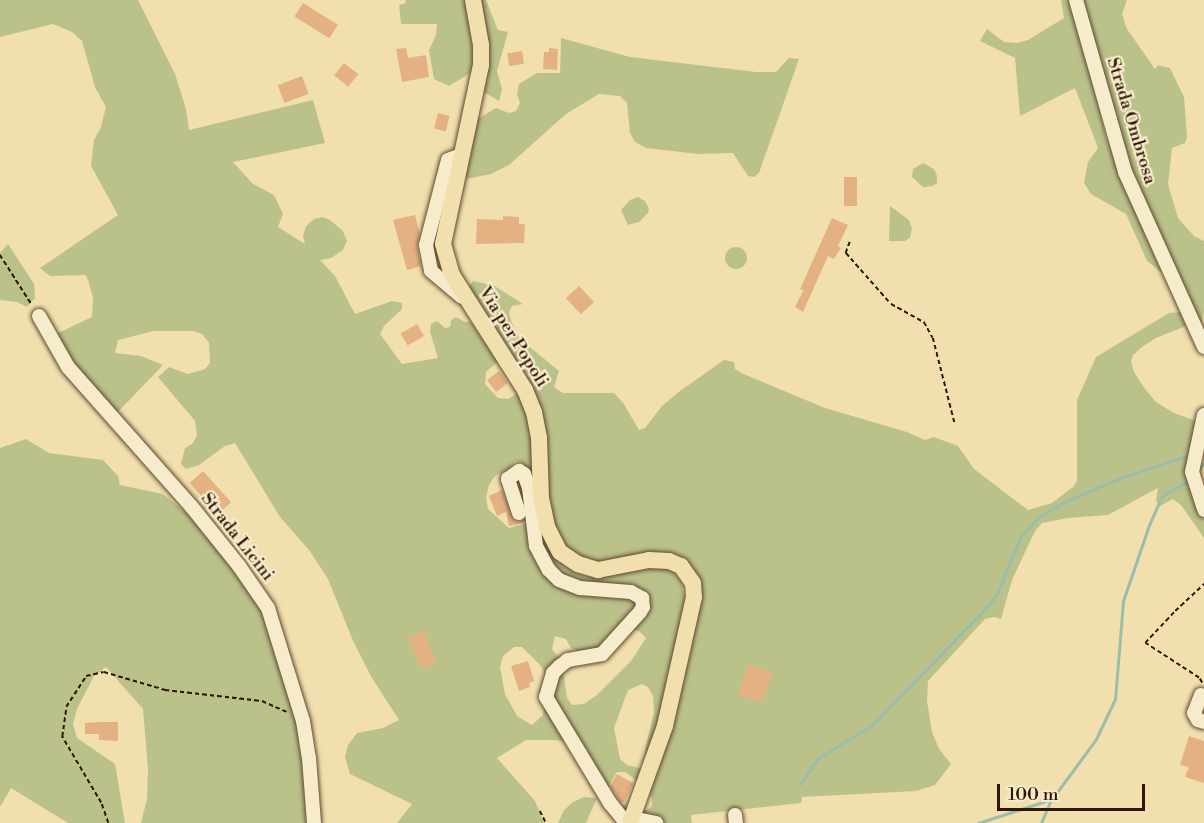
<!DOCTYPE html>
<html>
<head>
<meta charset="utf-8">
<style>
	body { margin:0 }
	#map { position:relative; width:1204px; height:823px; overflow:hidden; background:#f1e0ae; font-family:"Libre Bodoni",serif }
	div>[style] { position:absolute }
	.green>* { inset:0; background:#bac28a }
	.round { border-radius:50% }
	.stream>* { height:3px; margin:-1.5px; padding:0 1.5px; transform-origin:1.5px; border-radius:1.5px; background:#9bbda9 }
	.building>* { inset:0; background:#e4b183; transform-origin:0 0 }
	.path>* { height:1.5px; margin-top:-0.75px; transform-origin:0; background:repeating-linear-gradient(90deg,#301606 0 4.5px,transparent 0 7.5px) }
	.roads { filter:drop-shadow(0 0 2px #604830) drop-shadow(0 0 2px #604830) }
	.minor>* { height:14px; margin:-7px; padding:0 7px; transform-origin:7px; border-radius:7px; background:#f6ebca }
	.major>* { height:16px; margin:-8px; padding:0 8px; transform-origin:8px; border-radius:8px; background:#f1e0ae }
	span { translate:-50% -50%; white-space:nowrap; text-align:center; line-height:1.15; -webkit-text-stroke:4.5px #f6ebca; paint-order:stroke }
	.street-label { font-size:18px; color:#301606 }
	.scale { position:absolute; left:997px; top:784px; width:148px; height:27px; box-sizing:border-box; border:3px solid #301606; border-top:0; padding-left:8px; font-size:18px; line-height:21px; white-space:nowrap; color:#301606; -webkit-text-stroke:4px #f6ebca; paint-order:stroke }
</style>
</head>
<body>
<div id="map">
	<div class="green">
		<div style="clip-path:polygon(evenodd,0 0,138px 0,175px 74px,186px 109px,189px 130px,313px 100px,325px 143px,233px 162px,253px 184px,274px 195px,283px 214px,278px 227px,305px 244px,303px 236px,306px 226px,314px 219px,322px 217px,330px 220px,343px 231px,347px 241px,343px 250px,331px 258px,320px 260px,335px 276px,355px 314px,392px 301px,402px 303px,402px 309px,384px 326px,380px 334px,402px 364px,438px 358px,430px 332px,431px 324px,437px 321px,445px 328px,450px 327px,451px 320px,456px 317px,465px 322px,471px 322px,498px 361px,486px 372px,485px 384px,498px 398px,508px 399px,518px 393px,528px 413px,535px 471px,528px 473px,522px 462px,515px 461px,509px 469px,495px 476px,489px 485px,486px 497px,488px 509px,509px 528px,526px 523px,526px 514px,515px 483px,519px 478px,554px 551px,564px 565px,578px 574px,590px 577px,609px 576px,640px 568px,662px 568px,673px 571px,681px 582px,686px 607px,650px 766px,645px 751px,654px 712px,653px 696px,648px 687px,642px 684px,628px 690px,614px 728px,620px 759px,627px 765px,643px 769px,639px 782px,625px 772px,617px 772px,607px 790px,579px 744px,555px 740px,526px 740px,497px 758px,535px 801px,544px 823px,397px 823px,412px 804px,350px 774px,345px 757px,348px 745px,357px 733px,383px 728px,399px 720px,372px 678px,353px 641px,328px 579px,309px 550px,280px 517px,235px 443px,225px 446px,199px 465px,186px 469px,181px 464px,185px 448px,192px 444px,197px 436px,195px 421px,158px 377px,169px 367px,188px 374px,205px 369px,210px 363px,209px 343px,202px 334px,193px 331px,154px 331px,118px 340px,115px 353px,141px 356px,163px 365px,115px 415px,66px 355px,56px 334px,92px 317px,93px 298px,89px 283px,86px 275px,50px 276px,40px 268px,118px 215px,91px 166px,94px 140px,101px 127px,106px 107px,95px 87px,82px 41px,72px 32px,53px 24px,0 37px,0 0,634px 630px,639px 631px,646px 638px,631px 661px,597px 695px,584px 704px,572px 705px,567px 698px,562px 662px,552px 649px,555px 636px,566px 639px,571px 648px,582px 653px,618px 642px,624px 635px,634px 630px,0 0,514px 647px,522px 647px,541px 666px,545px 674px,546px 682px,543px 715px,532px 725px,517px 716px,505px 694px,500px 667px,503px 656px,514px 647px)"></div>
		<div style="clip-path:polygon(405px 0,470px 0,477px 40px,472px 72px,449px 86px,434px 79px,429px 50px,436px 35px,437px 24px,401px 24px,399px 5px,406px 3px)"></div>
		<div style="clip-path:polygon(477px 0,486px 0,498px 30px,508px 32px,497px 71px,502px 89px,499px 101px,482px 91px)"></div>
		<div style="clip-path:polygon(1061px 0,1072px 0,1107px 141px,1161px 272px,1147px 261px,1126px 214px,1091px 194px,1084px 183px,1088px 162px,1098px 148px,1075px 88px,1020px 116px,1015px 58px,980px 41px,987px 29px,1004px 42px,1017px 43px,1028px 40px,1064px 18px)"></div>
		<div style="clip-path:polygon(1081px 0,1127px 0,1122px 14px,1127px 29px,1155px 69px,1158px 65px,1170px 68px,1184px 97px,1187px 137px,1185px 143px,1172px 148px,1168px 184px,1178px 218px,1194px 236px,1204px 241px,1204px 312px,1199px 332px,1126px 171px)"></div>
		<div style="clip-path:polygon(561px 38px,630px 57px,756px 72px,776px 72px,789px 58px,799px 59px,759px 173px,754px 177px,748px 176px,733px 153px,698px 154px,646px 148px,635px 142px,630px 133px,627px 103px,620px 96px,599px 94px,566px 114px,509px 165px,491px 174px,466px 179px,461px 173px,474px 121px,496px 108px,509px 113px,516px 111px,520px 103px,517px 94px,519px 84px,537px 73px,560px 73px)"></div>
		<div style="clip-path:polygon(923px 163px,934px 169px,937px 176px,937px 183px,933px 186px,923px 187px,912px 177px,913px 169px)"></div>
		<div style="clip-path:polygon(638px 197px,645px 201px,649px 209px,648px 213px,639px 222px,628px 225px,621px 210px,630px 200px)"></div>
		<div style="clip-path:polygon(890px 206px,909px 220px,912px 228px,910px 238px,905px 241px,889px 241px)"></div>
		<div style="clip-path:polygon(8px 244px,34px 284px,35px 298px,27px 307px,17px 302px,0 300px,0 253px)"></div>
		<div class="round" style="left:725px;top:247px;width:22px;height:22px"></div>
		<div style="clip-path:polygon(473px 281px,493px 285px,523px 304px,512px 306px,509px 312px,511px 321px,520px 339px,559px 371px,554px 387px,563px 393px,614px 393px,624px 404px,639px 430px,645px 428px,662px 406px,680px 391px,724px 360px,734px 362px,735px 369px,741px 373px,825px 408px,907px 432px,925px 440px,934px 437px,958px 446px,974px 469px,1028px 510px,1052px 503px,1073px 487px,1077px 481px,1077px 400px,1096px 357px,1169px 313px,1180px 312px,1186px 326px,1156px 338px,1142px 347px,1133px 355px,1131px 362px,1134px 372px,1145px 389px,1156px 402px,1174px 413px,1199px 422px,1194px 500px,1204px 520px,1204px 538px,1181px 505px,1173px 499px,1160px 506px,1156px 501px,1158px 488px,1108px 515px,1068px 518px,1042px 523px,1035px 531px,1012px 580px,1001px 619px,994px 617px,985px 619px,928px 681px,927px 701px,932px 732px,939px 749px,951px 764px,935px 785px,916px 791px,802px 797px,801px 803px,691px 815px,692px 823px,664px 823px,640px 814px,641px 810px,647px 810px,652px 806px,652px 798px,649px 793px,661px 763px,696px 617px,678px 560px,606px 567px,574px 559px,551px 532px,543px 438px,466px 290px)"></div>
		<div style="clip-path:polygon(26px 439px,49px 453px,103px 460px,118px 476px,120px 485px,163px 494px,203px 526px,267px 611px,299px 724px,313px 823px,141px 823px,147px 799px,148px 769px,143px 709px,106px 667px,94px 676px,77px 709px,73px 724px,77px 738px,115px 764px,125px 823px,68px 823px,11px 788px,0 807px,0 448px)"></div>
		<div style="clip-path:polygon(584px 797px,597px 798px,586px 823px,558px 823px,564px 810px,573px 802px)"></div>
	</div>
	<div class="stream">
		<div style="left:1198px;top:469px;width:8px;rotate:-45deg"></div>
		<div style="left:800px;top:784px;width:32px;rotate:-55deg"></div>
		<div style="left:818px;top:758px;width:62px;rotate:-31.1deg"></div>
		<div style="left:871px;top:726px;width:165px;rotate:-45.7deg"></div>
		<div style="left:986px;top:608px;width:18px;rotate:-52deg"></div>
		<div style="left:997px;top:594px;width:61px;rotate:-67.7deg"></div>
		<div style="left:1020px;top:538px;width:28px;rotate:-48deg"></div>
		<div style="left:1039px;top:517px;width:29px;rotate:-31deg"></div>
		<div style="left:1064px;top:502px;width:56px;rotate:-23.3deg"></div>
		<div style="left:1115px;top:480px;width:72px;rotate:-18.7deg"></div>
		<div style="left:1183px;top:457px;width:4px;rotate:14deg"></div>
		<div style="left:978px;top:823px;width:78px;rotate:-18deg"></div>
		<div style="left:1052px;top:799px;width:74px;rotate:-53.7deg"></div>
		<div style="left:1096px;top:739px;width:44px;rotate:-64.6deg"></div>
		<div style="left:1115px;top:699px;width:98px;rotate:-85.3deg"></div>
		<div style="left:1123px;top:601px;width:80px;rotate:-71.1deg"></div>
		<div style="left:1149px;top:525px;width:32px;rotate:-66deg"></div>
		<div style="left:1162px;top:496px;width:30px;rotate:-30deg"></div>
		<div style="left:1041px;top:823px;width:25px;rotate:-67deg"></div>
	</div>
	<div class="building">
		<div style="left:303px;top:3px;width:41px;height:16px;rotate:32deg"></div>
		<div style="clip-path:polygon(406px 48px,408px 58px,426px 55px,429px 77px,402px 82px,396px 49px)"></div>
		<div style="clip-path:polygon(549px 48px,558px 49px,557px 70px,543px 69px,544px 52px,549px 52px)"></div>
		<div style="left:522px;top:51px;width:13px;height:15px;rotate:81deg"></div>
		<div style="left:344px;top:63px;width:18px;height:16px;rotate:38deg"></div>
		<div style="left:302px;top:76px;width:19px;height:26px;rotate:69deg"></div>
		<div style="left:438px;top:113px;width:12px;height:16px;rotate:14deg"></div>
		<div style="left:844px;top:177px;width:13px;height:29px"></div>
		<div style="clip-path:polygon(415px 215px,420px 234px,417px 246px,421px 266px,407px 270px,393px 220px)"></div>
		<div style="clip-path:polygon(503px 216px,519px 217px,519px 224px,525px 224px,524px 243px,476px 244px,477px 219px,503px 220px)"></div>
		<div style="clip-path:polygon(832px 218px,848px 225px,838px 246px,841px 248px,834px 259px,828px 256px,803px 312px,795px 307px,803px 291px,809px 293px,800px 289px)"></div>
		<div style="left:579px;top:286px;width:22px;height:18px;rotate:47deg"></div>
		<div style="left:417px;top:324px;width:14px;height:19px;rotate:60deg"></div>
		<div style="left:499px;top:371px;width:15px;height:15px;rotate:53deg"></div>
		<div style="left:203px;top:471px;width:42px;height:18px;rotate:48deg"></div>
		<div style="clip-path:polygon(502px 490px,513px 519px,518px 522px,524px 520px,524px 523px,509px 526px,506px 512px,497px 516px,489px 496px)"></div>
		<div style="left:423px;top:631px;width:34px;height:17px;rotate:66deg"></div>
		<div style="clip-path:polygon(528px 661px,534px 681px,529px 683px,530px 687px,519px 691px,511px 666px)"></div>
		<div style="left:748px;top:664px;width:26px;height:32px;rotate:18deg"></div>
		<div style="clip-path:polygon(100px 722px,118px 722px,118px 741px,99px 740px,99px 734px,85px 734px,85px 723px)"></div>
		<div style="clip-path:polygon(1189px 736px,1204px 741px,1204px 783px,1185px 777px,1189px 767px,1180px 765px)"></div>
		<div style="clip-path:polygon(617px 774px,633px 783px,625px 801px,621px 803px,610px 786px)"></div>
	</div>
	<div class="path">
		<div style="left:850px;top:242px;width:12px;rotate:110deg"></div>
		<div style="left:846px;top:253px;width:68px;rotate:48.6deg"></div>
		<div style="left:891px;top:304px;width:38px;rotate:29deg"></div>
		<div style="left:924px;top:322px;width:18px;rotate:61deg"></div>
		<div style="left:933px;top:338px;width:89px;rotate:75.7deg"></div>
		<div style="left:0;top:255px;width:59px;rotate:57.4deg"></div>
		<div style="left:1202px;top:683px;width:6px;rotate:-121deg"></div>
		<div style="left:1199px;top:678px;width:64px;rotate:-147.1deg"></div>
		<div style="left:1145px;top:643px;width:44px;rotate:-46.8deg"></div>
		<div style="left:1175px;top:611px;width:40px;rotate:-43deg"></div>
		<div style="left:540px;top:811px;width:13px;rotate:63deg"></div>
		<div style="left:108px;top:823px;width:21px;rotate:-109deg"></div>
		<div style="left:101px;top:803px;width:77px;rotate:-120.6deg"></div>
		<div style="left:62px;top:737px;width:30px;rotate:-82deg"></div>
		<div style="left:66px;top:707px;width:37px;rotate:-57deg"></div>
		<div style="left:86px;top:676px;width:18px;rotate:-13deg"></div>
		<div style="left:104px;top:672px;width:64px;rotate:16.4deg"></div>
		<div style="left:165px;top:690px;width:98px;rotate:6.5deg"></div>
		<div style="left:262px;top:701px;width:27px;rotate:24deg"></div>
	</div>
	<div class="roads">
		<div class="minor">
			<div style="left:1076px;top:0;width:179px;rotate:74.1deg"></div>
			<div style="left:1125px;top:172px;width:192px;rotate:65.7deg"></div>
			<div style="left:461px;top:155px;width:14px;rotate:159deg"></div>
			<div style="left:448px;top:160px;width:88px;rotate:104.5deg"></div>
			<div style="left:426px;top:245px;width:26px;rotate:79deg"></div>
			<div style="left:431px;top:271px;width:40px;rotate:40deg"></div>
			<div style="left:39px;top:316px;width:59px;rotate:60.4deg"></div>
			<div style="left:68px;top:367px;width:186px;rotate:48.5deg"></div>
			<div style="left:191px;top:506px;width:77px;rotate:51.3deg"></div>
			<div style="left:239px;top:566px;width:51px;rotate:55.4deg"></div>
			<div style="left:268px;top:608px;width:118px;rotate:72.8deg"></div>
			<div style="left:303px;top:721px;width:37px;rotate:81deg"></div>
			<div style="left:309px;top:758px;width:65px;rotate:85.6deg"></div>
			<div style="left:1204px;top:415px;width:58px;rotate:101.9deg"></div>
			<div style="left:1192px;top:472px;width:40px;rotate:72deg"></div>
			<div style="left:519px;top:513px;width:36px;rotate:-108deg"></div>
			<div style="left:508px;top:479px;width:14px;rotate:-36deg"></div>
			<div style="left:519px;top:471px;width:6px;rotate:31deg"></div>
			<div style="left:524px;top:474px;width:15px;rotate:70deg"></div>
			<div style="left:529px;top:488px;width:58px;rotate:83.1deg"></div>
			<div style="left:536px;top:546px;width:27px;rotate:62deg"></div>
			<div style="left:549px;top:570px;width:14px;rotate:45deg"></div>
			<div style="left:559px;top:580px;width:22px;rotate:21deg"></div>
			<div style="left:580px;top:588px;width:51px;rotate:4.5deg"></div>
			<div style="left:631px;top:592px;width:13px;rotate:29deg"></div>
			<div style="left:642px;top:598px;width:9px;rotate:84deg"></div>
			<div style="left:643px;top:607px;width:6px;rotate:121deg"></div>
			<div style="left:640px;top:612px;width:57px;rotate:132.1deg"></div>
			<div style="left:602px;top:654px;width:35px;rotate:170deg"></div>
			<div style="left:568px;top:660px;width:10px;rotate:143deg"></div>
			<div style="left:560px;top:666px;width:10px;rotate:135deg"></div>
			<div style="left:553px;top:673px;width:25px;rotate:106deg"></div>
			<div style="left:546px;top:697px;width:124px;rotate:58.9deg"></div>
			<div style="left:610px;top:803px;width:26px;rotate:51deg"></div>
			<div style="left:1201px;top:695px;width:19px;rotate:111deg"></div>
			<div style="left:1194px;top:713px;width:8px;rotate:60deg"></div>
			<div style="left:1198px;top:720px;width:6px;rotate:18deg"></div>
			<div style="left:735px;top:815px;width:8px;rotate:83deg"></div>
			<div style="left:632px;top:818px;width:25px;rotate:12deg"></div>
		</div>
		<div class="major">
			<div style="left:473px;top:0;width:46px;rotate:79.9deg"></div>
			<div style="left:481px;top:45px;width:20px;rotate:90deg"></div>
			<div style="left:481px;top:65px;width:183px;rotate:102deg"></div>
			<div style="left:443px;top:244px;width:32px;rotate:74deg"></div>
			<div style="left:452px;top:275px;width:136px;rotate:57.6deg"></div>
			<div style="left:525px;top:390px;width:24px;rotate:68deg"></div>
			<div style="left:534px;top:412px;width:26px;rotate:79deg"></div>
			<div style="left:539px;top:438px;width:60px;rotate:88.1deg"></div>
			<div style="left:541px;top:498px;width:30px;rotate:78deg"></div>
			<div style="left:547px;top:527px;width:28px;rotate:63deg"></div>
			<div style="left:560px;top:552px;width:22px;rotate:34deg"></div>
			<div style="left:578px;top:564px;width:21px;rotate:17deg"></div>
			<div style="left:598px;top:570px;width:52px;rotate:-11.1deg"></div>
			<div style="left:649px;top:560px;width:20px;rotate:3deg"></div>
			<div style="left:669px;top:561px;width:13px;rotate:23deg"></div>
			<div style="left:681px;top:566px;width:21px;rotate:55deg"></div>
			<div style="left:693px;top:583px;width:14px;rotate:86deg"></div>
			<div style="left:694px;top:597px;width:132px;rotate:102.7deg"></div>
			<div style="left:665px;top:726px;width:103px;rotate:109.8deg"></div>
		</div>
	</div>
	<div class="street-label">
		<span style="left:1131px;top:121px;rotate:73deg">Strada Ombrosa</span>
		<span style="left:513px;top:337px;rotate:58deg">Via per Popoli</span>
		<span style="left:237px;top:537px;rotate:52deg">Strada Licini</span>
	</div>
	<div class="scale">100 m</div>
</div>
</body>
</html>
